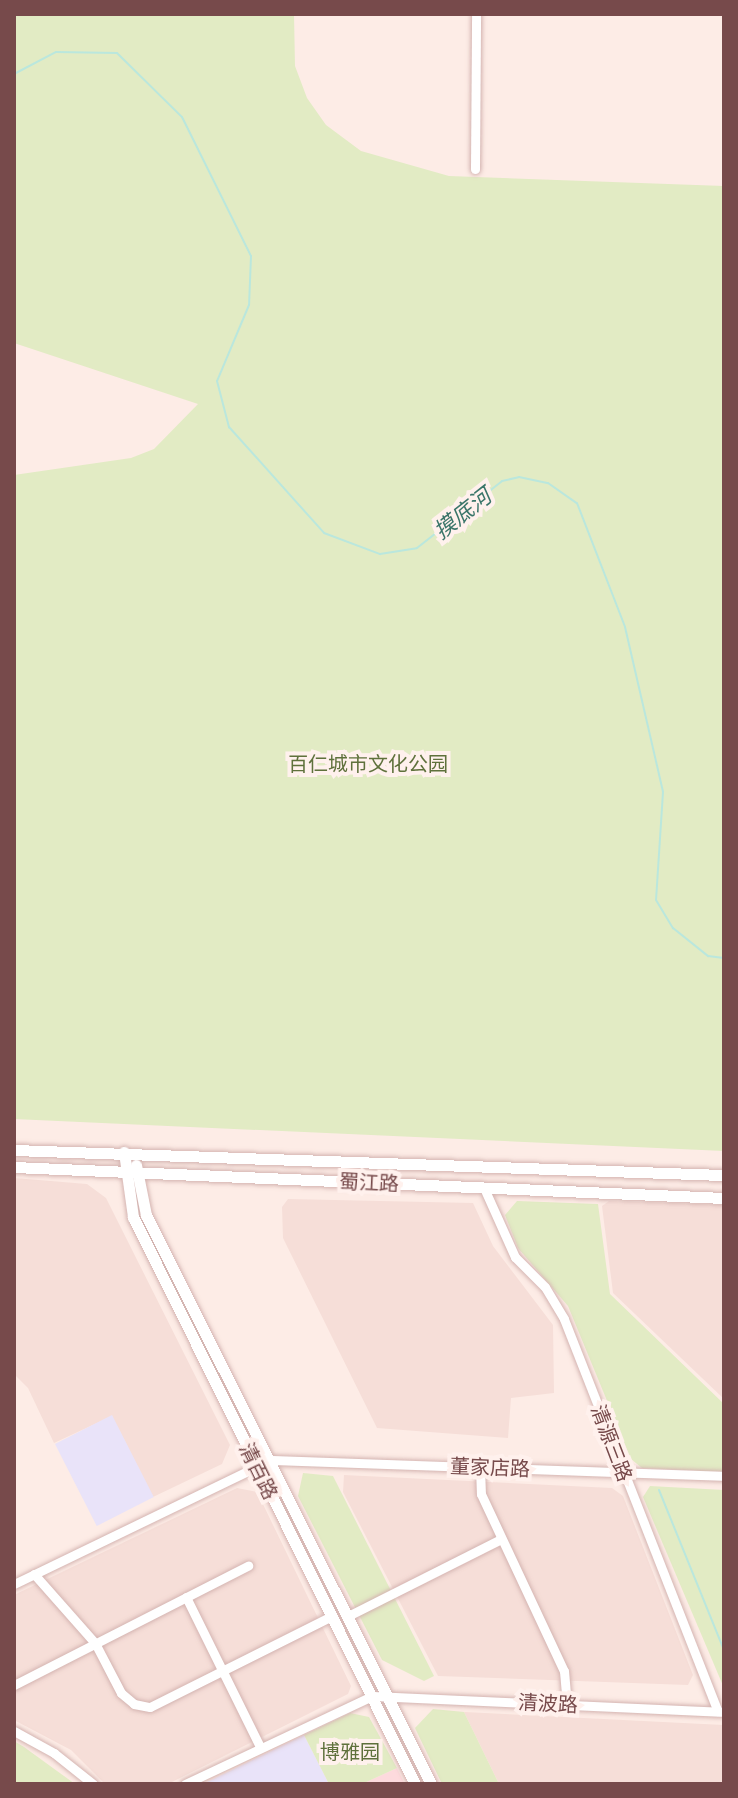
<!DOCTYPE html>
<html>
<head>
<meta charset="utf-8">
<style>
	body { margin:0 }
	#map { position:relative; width:738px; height:1798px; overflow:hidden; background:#fdece6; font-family:Barlow,"Noto Sans SC",sans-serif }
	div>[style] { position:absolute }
	.residential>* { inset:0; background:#f6ded8 }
	.commercial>* { inset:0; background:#fddadd }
	.education>* { inset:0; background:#e9e3f9; transform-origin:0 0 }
	.green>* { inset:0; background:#e2ebc4 }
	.stream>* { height:2px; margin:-1px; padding:0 1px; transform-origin:1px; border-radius:1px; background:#bae7dd }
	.roads { filter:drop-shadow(0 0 2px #d4b4b1) drop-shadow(0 0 2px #d4b4b1) }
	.minor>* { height:9px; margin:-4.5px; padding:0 4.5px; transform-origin:4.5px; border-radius:4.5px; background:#fff }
	.tertiary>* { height:11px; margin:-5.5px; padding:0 5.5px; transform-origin:5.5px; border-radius:5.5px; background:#fff }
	span { translate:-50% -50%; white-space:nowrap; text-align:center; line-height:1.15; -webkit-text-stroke:8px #fff1ed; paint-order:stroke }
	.park-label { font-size:20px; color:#5f713c }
	.street-label { font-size:20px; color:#774a4b }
	.water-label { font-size:22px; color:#3a7569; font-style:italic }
	.frame { position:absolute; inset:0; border:16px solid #774a4b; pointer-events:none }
</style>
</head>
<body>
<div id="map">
	<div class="residential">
		<div style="clip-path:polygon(14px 1178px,87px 1184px,106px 1198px,230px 1445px,222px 1464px,153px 1497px,112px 1416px,54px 1443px,28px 1388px,14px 1374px)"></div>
		<div style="clip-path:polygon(288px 1199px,473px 1203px,493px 1246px,553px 1325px,554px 1393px,511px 1398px,508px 1438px,377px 1428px,283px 1238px,282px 1207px)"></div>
		<div style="clip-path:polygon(609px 1201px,724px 1205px,724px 1399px,613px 1293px,602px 1206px)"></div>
		<div style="clip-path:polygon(344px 1475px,612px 1488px,623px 1496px,693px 1675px,688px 1685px,438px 1676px,343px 1492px)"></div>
		<div style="clip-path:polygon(237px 1488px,257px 1492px,351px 1686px,348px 1694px,168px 1784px,105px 1784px,71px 1750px,14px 1720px,14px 1595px)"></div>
		<div style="clip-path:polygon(464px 1712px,724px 1725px,724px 1784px,499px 1784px)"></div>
	</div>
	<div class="commercial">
		<div style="clip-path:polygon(397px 1768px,405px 1784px,362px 1784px)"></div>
	</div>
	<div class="education">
		<div style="left:112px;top:1415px;width:92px;height:64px;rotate:63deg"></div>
		<div style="clip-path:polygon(304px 1735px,329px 1784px,203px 1784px)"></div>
	</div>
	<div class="green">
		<div style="clip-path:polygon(14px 14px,294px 14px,295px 66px,307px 98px,326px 125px,361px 151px,449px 176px,724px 186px,724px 1151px,14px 1119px,14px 475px,131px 458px,154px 449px,198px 404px,14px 343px)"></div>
		<div style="clip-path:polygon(517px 1201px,598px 1204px,610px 1294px,724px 1404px,724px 1472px,642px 1468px,631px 1459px,568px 1306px,518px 1248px,505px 1215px)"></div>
		<div style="clip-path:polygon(303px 1473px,333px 1476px,434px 1676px,424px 1681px,382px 1660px,298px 1496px)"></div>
		<div style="clip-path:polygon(650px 1486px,724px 1490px,724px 1688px,643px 1497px)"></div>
		<div style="clip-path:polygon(433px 1709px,464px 1712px,499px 1784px,442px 1784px,415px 1728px)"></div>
		<div style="clip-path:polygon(350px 1713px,369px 1717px,397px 1768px,362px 1784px,329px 1784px,304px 1735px)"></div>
		<div style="clip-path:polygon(14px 1741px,24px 1747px,75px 1784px,14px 1784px)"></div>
	</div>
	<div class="stream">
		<div style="left:14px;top:74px;width:47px;rotate:-27.6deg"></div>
		<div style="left:56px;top:52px;width:61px;rotate:0.9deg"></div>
		<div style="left:117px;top:53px;width:91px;rotate:44.6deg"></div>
		<div style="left:182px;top:117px;width:155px;rotate:63.6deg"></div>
		<div style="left:251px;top:256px;width:49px;rotate:92.3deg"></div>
		<div style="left:249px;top:305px;width:82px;rotate:112.8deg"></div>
		<div style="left:217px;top:381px;width:48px;rotate:75.4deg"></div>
		<div style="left:229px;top:427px;width:142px;rotate:48.1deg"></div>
		<div style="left:324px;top:533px;width:60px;rotate:20.6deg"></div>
		<div style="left:380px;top:554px;width:37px;rotate:-9deg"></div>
		<div style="left:417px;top:548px;width:108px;rotate:-38.2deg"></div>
		<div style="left:502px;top:481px;width:17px;rotate:-13deg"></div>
		<div style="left:519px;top:477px;width:30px;rotate:12deg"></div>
		<div style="left:548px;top:483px;width:35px;rotate:35deg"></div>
		<div style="left:577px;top:503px;width:133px;rotate:68.8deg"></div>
		<div style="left:625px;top:627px;width:169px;rotate:77deg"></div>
		<div style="left:663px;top:792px;width:108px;rotate:93.7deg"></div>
		<div style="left:656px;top:900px;width:33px;rotate:59deg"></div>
		<div style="left:673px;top:928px;width:45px;rotate:38.7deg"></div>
		<div style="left:708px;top:956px;width:16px;rotate:7deg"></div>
		<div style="left:659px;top:1490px;width:173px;rotate:67.9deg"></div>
	</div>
	<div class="roads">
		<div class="minor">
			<div style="left:475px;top:169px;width:155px;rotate:-89.6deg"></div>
			<div style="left:484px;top:1188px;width:76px;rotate:65.8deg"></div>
			<div style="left:515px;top:1257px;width:42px;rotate:45deg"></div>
			<div style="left:545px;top:1287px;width:37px;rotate:59deg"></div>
			<div style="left:564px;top:1319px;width:421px;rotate:68.6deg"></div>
			<div style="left:480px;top:1467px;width:27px;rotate:88deg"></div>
			<div style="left:481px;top:1494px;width:195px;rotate:64.9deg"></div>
			<div style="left:564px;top:1671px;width:33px;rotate:85deg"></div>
			<div style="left:34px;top:1574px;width:92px;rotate:48.5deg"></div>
			<div style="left:95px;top:1643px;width:56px;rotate:62.5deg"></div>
			<div style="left:121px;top:1693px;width:17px;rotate:40deg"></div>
			<div style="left:134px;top:1704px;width:16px;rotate:11deg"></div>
			<div style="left:150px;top:1707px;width:203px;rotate:-26.6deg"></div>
			<div style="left:14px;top:1584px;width:284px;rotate:-25.8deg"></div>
			<div style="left:270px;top:1460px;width:454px;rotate:2deg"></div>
			<div style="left:186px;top:1597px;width:167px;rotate:63.7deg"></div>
			<div style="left:348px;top:1616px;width:171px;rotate:-26.7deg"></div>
			<div style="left:14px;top:1685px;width:263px;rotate:-27deg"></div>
			<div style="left:14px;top:1731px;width:46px;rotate:28.8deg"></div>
			<div style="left:54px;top:1753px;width:50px;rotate:38.5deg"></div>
			<div style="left:185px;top:1784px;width:207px;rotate:-25.2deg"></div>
			<div style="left:372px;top:1696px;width:349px;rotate:2.6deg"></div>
		</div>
		<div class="tertiary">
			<div style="left:14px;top:1150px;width:710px;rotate:2.02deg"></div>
			<div style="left:124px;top:1152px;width:66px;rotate:82.1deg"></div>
			<div style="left:133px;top:1217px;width:633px;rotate:63.56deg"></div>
			<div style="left:136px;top:1165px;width:51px;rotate:78.7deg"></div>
			<div style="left:146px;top:1215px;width:636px;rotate:63.39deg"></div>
			<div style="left:14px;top:1167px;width:711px;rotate:2.5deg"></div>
		</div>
	</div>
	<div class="park-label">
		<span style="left:368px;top:763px">百仁城市文化公园</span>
		<span style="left:350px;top:1751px">博雅园</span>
	</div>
	<div class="street-label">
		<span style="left:369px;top:1182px;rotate:3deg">蜀江路</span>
		<span style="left:612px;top:1443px;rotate:69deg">清源三路</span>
		<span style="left:490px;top:1467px;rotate:2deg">董家店路</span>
		<span style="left:259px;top:1471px;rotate:64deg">清百路</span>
		<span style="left:548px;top:1703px;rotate:3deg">清波路</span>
	</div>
	<div class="water-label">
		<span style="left:462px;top:513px;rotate:-38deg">摸底河</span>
	</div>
	<div class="frame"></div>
</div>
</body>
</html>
